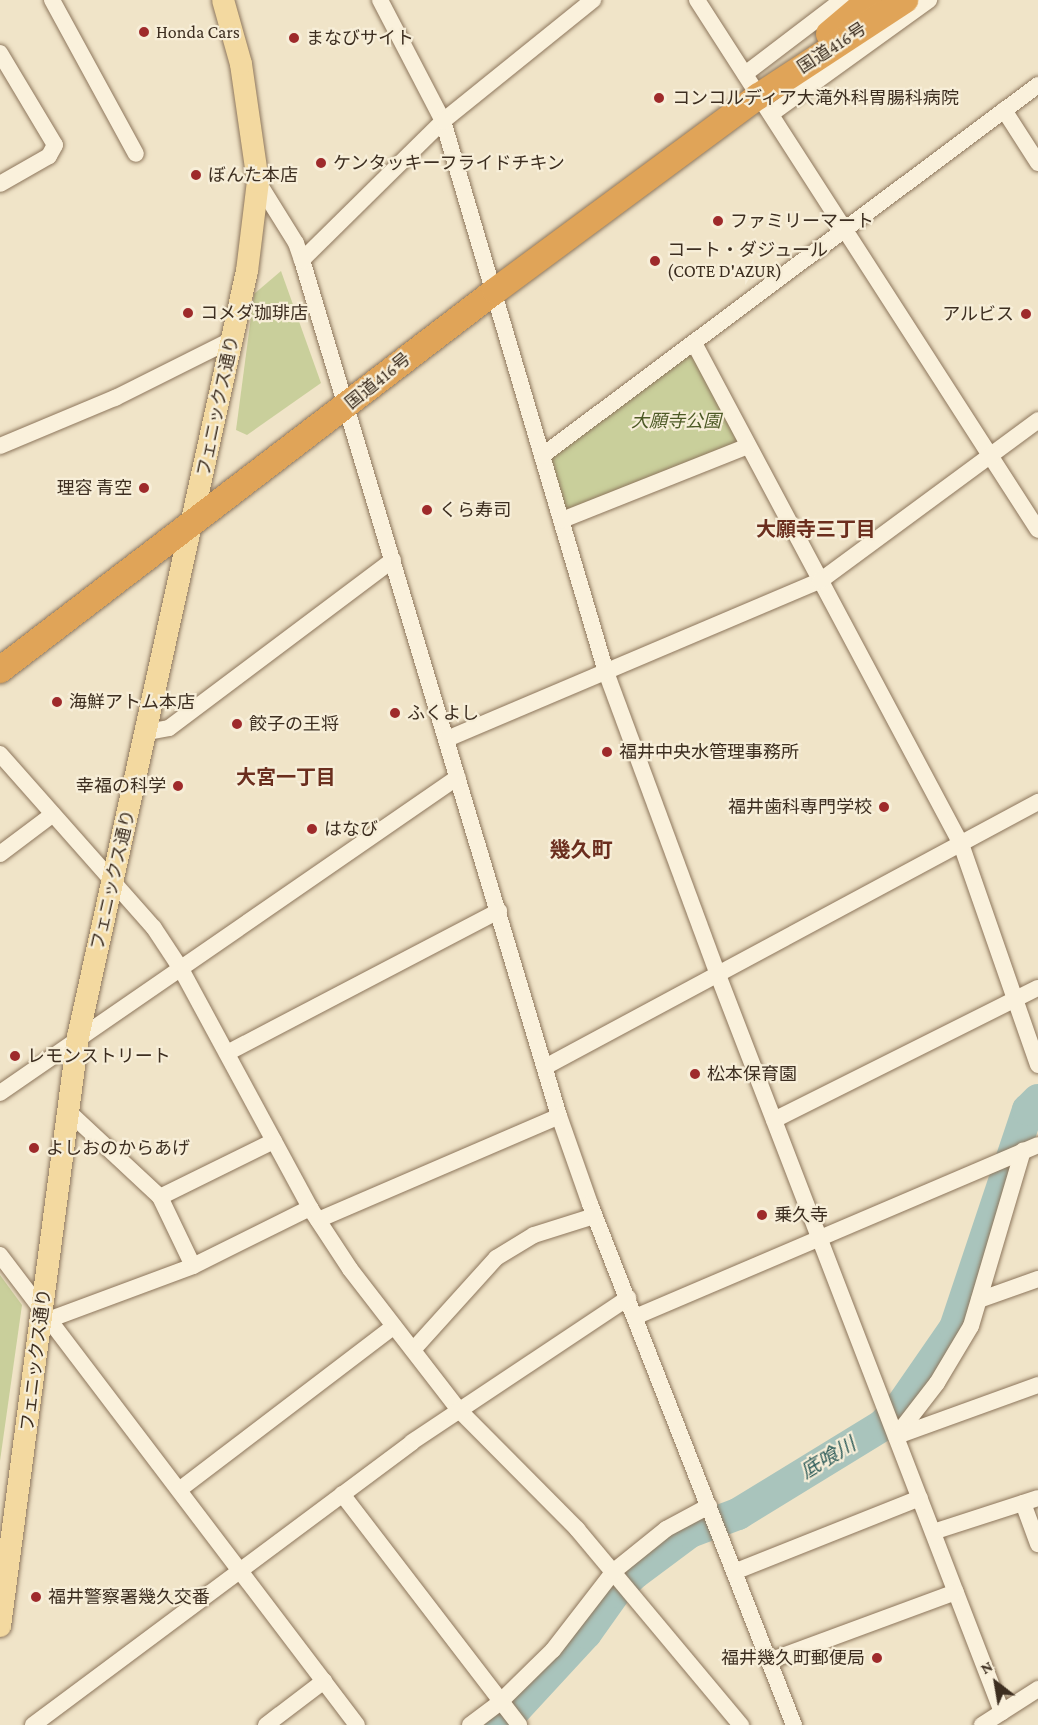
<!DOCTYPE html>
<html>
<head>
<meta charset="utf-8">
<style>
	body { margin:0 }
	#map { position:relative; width:1038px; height:1725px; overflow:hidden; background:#f0e4c8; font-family:"Crimson Pro","Noto Sans JP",serif }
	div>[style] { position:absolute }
	.green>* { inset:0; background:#c9cf9b }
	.river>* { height:32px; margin:-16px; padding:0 16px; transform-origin:16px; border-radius:16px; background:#a9c4bc }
	.roads { filter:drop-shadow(0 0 2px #8d765c) drop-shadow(0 0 2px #8d765c) }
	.minor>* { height:16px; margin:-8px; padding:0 8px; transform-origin:8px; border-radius:8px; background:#faf1dc }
	.major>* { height:22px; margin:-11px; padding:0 11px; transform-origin:11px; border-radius:11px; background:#f3d9a0 }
	.highway>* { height:26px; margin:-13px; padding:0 13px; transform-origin:13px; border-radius:13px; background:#e0a458 }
	.dots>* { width:16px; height:16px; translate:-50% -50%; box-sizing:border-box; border:3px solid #f7eed8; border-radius:50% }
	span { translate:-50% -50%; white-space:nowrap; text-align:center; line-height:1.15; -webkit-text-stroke:4.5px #f7eed8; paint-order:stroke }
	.poi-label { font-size:18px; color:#3d2e20 }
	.left { translate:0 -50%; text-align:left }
	.right { translate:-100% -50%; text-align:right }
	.street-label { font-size:18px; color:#3d2e20 }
	.park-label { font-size:18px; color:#4d5a26; font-style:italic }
	.neighbourhood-label { font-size:20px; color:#6b2e1e; font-weight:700 }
	.water-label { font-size:20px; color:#2f5d5a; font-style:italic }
	.quarter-label { font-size:21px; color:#6b2e1e; font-weight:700 }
	.north { position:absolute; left:966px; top:1653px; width:60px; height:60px; -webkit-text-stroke:4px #f7eed8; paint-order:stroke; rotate:329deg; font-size:16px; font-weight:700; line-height:24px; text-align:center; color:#3d2e20 }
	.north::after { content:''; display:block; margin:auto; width:21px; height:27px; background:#3d2e20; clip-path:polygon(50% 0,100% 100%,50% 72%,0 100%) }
</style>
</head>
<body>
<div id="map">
	<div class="green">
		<div style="clip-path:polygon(281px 271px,321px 383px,247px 435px,236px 430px,254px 294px)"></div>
		<div style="clip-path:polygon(685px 355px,698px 357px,743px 445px,564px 516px,546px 457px)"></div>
		<div style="clip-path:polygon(0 1275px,22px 1305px,0 1461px)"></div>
	</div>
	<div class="river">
		<div style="left:501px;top:1725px;width:125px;rotate:-47.3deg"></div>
		<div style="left:586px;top:1633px;width:50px;rotate:-54.7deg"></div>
		<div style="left:615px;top:1592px;width:28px;rotate:-44deg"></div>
		<div style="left:635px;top:1573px;width:69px;rotate:-36.7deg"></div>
		<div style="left:690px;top:1532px;width:51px;rotate:-20.6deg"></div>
		<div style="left:738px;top:1514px;width:170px;rotate:-31.5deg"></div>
		<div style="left:883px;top:1425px;width:26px;rotate:-47deg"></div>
		<div style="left:901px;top:1406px;width:95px;rotate:-55.3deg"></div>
		<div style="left:955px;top:1328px;width:230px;rotate:-71.5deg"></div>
		<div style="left:1028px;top:1110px;width:14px;rotate:-45deg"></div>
	</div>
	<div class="roads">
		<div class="minor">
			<div style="left:52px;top:0;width:175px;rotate:61.4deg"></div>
			<div style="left:380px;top:0;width:136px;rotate:62.5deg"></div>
			<div style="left:443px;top:121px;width:575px;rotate:73.52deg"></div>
			<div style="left:606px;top:672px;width:323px;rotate:69.7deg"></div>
			<div style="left:718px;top:975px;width:790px;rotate:68.93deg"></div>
			<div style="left:697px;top:0;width:630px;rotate:57.24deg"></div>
			<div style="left:0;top:53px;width:107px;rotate:59.1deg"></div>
			<div style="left:55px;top:145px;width:13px;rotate:119deg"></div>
			<div style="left:49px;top:156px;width:56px;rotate:150.3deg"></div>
			<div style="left:745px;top:74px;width:122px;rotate:-37.3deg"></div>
			<div style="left:1004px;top:110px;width:63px;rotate:57.3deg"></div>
			<div style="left:771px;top:114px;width:195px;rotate:-35.8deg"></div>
			<div style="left:258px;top:182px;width:72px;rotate:58.1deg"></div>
			<div style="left:296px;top:243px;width:18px;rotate:71deg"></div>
			<div style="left:302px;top:260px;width:894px;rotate:73.29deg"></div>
			<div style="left:559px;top:1116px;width:93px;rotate:70.6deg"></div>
			<div style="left:590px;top:1204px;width:560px;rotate:68.62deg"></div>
			<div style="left:302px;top:260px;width:198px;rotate:-44.6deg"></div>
			<div style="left:443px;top:121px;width:193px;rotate:-38.9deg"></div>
			<div style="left:694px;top:343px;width:568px;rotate:61.95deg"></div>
			<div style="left:961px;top:844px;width:234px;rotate:70.8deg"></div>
			<div style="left:0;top:446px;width:125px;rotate:-22.7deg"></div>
			<div style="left:115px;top:398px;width:132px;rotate:-26.6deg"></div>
			<div style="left:543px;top:455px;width:618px;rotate:-36.78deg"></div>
			<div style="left:562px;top:520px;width:200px;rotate:-21.7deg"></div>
			<div style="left:147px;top:732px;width:22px;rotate:-10deg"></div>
			<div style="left:169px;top:728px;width:280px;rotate:-36.9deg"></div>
			<div style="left:447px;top:739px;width:405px;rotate:-23deg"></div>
			<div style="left:820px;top:581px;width:271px;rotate:-36.4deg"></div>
			<div style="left:0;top:754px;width:232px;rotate:48.5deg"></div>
			<div style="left:154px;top:928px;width:49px;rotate:56.6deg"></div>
			<div style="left:181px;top:969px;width:272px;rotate:61.6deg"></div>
			<div style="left:310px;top:1208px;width:73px;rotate:56.7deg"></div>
			<div style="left:350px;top:1269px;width:178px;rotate:52.3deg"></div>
			<div style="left:459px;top:1410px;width:168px;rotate:45.2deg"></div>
			<div style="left:577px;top:1529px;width:256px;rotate:50.1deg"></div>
			<div style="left:0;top:854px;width:66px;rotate:-37deg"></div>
			<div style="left:227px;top:1053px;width:307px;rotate:-27.6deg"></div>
			<div style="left:545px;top:1067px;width:560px;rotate:-28.26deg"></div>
			<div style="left:0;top:1093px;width:556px;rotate:-34.6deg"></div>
			<div style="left:70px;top:1113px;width:123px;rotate:43deg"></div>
			<div style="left:160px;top:1197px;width:76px;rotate:64.4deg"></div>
			<div style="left:774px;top:1120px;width:295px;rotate:-26.6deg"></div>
			<div style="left:160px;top:1197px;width:127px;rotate:-26.2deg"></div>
			<div style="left:318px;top:1220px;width:262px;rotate:-23.3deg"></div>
			<div style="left:0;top:1255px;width:590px;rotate:52.78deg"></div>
			<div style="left:979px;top:1300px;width:63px;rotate:-19.6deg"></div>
			<div style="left:635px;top:1317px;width:438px;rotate:-23.1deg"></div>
			<div style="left:48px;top:1320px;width:155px;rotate:-20.4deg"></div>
			<div style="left:193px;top:1266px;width:131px;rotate:-26.4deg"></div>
			<div style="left:413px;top:1350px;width:124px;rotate:-47.9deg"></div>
			<div style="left:496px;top:1258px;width:44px;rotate:-31.2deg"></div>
			<div style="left:534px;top:1235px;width:63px;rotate:-17.6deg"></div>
			<div style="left:896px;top:1436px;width:67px;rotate:-52.3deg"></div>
			<div style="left:937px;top:1383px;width:66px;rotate:-59.2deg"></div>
			<div style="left:971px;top:1326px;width:183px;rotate:-73.5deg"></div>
			<div style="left:897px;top:1436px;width:150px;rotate:-19.9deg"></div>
			<div style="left:179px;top:1490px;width:270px;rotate:-37.3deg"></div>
			<div style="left:342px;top:1494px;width:291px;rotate:52.5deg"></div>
			<div style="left:1023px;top:1503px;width:44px;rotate:69.9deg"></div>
			<div style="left:933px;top:1532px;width:110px;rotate:-17.9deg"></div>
			<div style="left:734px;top:1572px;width:200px;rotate:-21.7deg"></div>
			<div style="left:769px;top:1661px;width:199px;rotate:-20.3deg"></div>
			<div style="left:33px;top:1725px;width:473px;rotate:-36.7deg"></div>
			<div style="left:412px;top:1442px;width:260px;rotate:-33.7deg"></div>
			<div style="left:266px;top:1725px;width:73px;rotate:-37.2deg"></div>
			<div style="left:470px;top:1725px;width:38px;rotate:-37deg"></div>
			<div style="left:500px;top:1702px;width:74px;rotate:-44.5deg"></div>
			<div style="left:553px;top:1650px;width:100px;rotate:-52.3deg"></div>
			<div style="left:614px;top:1571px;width:67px;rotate:-38.9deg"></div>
			<div style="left:666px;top:1529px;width:49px;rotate:-28.1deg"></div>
			<div style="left:982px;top:1725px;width:67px;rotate:-32.7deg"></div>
		</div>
		<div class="major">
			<div style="left:0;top:1626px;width:594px;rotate:-82.46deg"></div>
			<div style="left:78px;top:1037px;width:784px;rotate:-77.56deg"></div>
			<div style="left:247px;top:271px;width:90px;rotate:-83deg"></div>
			<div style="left:258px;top:182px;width:119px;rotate:-98.2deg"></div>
			<div style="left:241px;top:64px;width:66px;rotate:-105.7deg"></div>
		</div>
		<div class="highway">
			<div style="left:829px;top:34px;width:52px;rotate:-40.4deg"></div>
			<div style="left:0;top:670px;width:623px;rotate:-37.44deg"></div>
			<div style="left:495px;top:291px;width:328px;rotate:-36.5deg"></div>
			<div style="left:759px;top:96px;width:175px;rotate:-33.3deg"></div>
		</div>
	</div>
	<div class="dots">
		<div style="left:144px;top:32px;background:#9e2a2b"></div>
		<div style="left:294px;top:38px;background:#9e2a2b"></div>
		<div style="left:659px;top:98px;background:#9e2a2b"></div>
		<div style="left:321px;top:163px;background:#9e2a2b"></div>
		<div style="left:196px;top:175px;background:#9e2a2b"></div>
		<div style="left:718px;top:221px;background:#9e2a2b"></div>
		<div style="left:655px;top:261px;background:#9e2a2b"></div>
		<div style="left:188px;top:313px;background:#9e2a2b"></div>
		<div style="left:1026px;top:314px;background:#9e2a2b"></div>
		<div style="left:144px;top:488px;background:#9e2a2b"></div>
		<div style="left:427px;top:510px;background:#9e2a2b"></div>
		<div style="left:57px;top:702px;background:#9e2a2b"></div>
		<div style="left:395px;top:713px;background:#9e2a2b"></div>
		<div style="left:237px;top:724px;background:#9e2a2b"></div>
		<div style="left:607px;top:752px;background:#9e2a2b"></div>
		<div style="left:178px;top:786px;background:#9e2a2b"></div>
		<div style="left:884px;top:807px;background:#9e2a2b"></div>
		<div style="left:312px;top:829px;background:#9e2a2b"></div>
		<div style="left:15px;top:1056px;background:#9e2a2b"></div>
		<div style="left:695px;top:1074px;background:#9e2a2b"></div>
		<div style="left:34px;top:1148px;background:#9e2a2b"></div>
		<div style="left:762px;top:1215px;background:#9e2a2b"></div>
		<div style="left:36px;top:1597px;background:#9e2a2b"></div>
		<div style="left:877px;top:1658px;background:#9e2a2b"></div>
	</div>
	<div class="poi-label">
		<span class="left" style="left:156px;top:32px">Honda Cars</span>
		<span class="left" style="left:306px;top:38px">まなびサイト</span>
		<span class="left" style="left:672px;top:98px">コンコルディア大滝外科胃腸科病院</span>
		<span class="left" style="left:333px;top:163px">ケンタッキーフライドチキン</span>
		<span class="left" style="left:208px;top:175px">ぼんた本店</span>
		<span class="left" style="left:730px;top:221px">ファミリーマート</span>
		<span class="left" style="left:667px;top:261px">コート・ダジュール<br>(COTE D'AZUR)</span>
		<span class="left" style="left:200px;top:313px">コメダ珈琲店</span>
		<span class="right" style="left:1014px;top:314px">アルビス</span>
		<span class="right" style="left:132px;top:488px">理容 青空</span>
		<span class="left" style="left:439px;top:510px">くら寿司</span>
		<span class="left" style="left:69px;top:702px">海鮮アトム本店</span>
		<span class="left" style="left:407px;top:713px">ふくよし</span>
		<span class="left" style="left:249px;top:724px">餃子の王将</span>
		<span class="left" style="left:619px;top:752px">福井中央水管理事務所</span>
		<span class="right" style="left:166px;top:786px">幸福の科学</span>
		<span class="right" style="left:872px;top:807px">福井歯科専門学校</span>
		<span class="left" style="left:324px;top:829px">はなび</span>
		<span class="left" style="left:27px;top:1056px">レモンストリート</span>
		<span class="left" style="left:707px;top:1074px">松本保育園</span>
		<span class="left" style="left:46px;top:1148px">よしおのからあげ</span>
		<span class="left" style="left:774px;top:1215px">乗久寺</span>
		<span class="left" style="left:48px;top:1597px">福井警察署幾久交番</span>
		<span class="right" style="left:865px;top:1658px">福井幾久町郵便局</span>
	</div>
	<div class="street-label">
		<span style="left:832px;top:48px;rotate:-33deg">国道416号</span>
		<span style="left:378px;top:381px;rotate:-39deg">国道416号</span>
		<span style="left:218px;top:406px;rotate:-78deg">フェニックス通り</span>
		<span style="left:113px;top:880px;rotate:-77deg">フェニックス通り</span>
		<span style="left:36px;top:1360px;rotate:-83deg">フェニックス通り</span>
	</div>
	<div class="park-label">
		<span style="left:676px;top:421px">大願寺公園</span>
	</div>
	<div class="neighbourhood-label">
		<span style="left:816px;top:529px">大願寺三丁目</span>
		<span style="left:286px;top:777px">大宮一丁目</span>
	</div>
	<div class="water-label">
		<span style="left:828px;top:1458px;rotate:-31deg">底喰川</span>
	</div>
	<div class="quarter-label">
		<span style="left:581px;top:850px">幾久町</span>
	</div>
	<div class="north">N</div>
</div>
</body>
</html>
